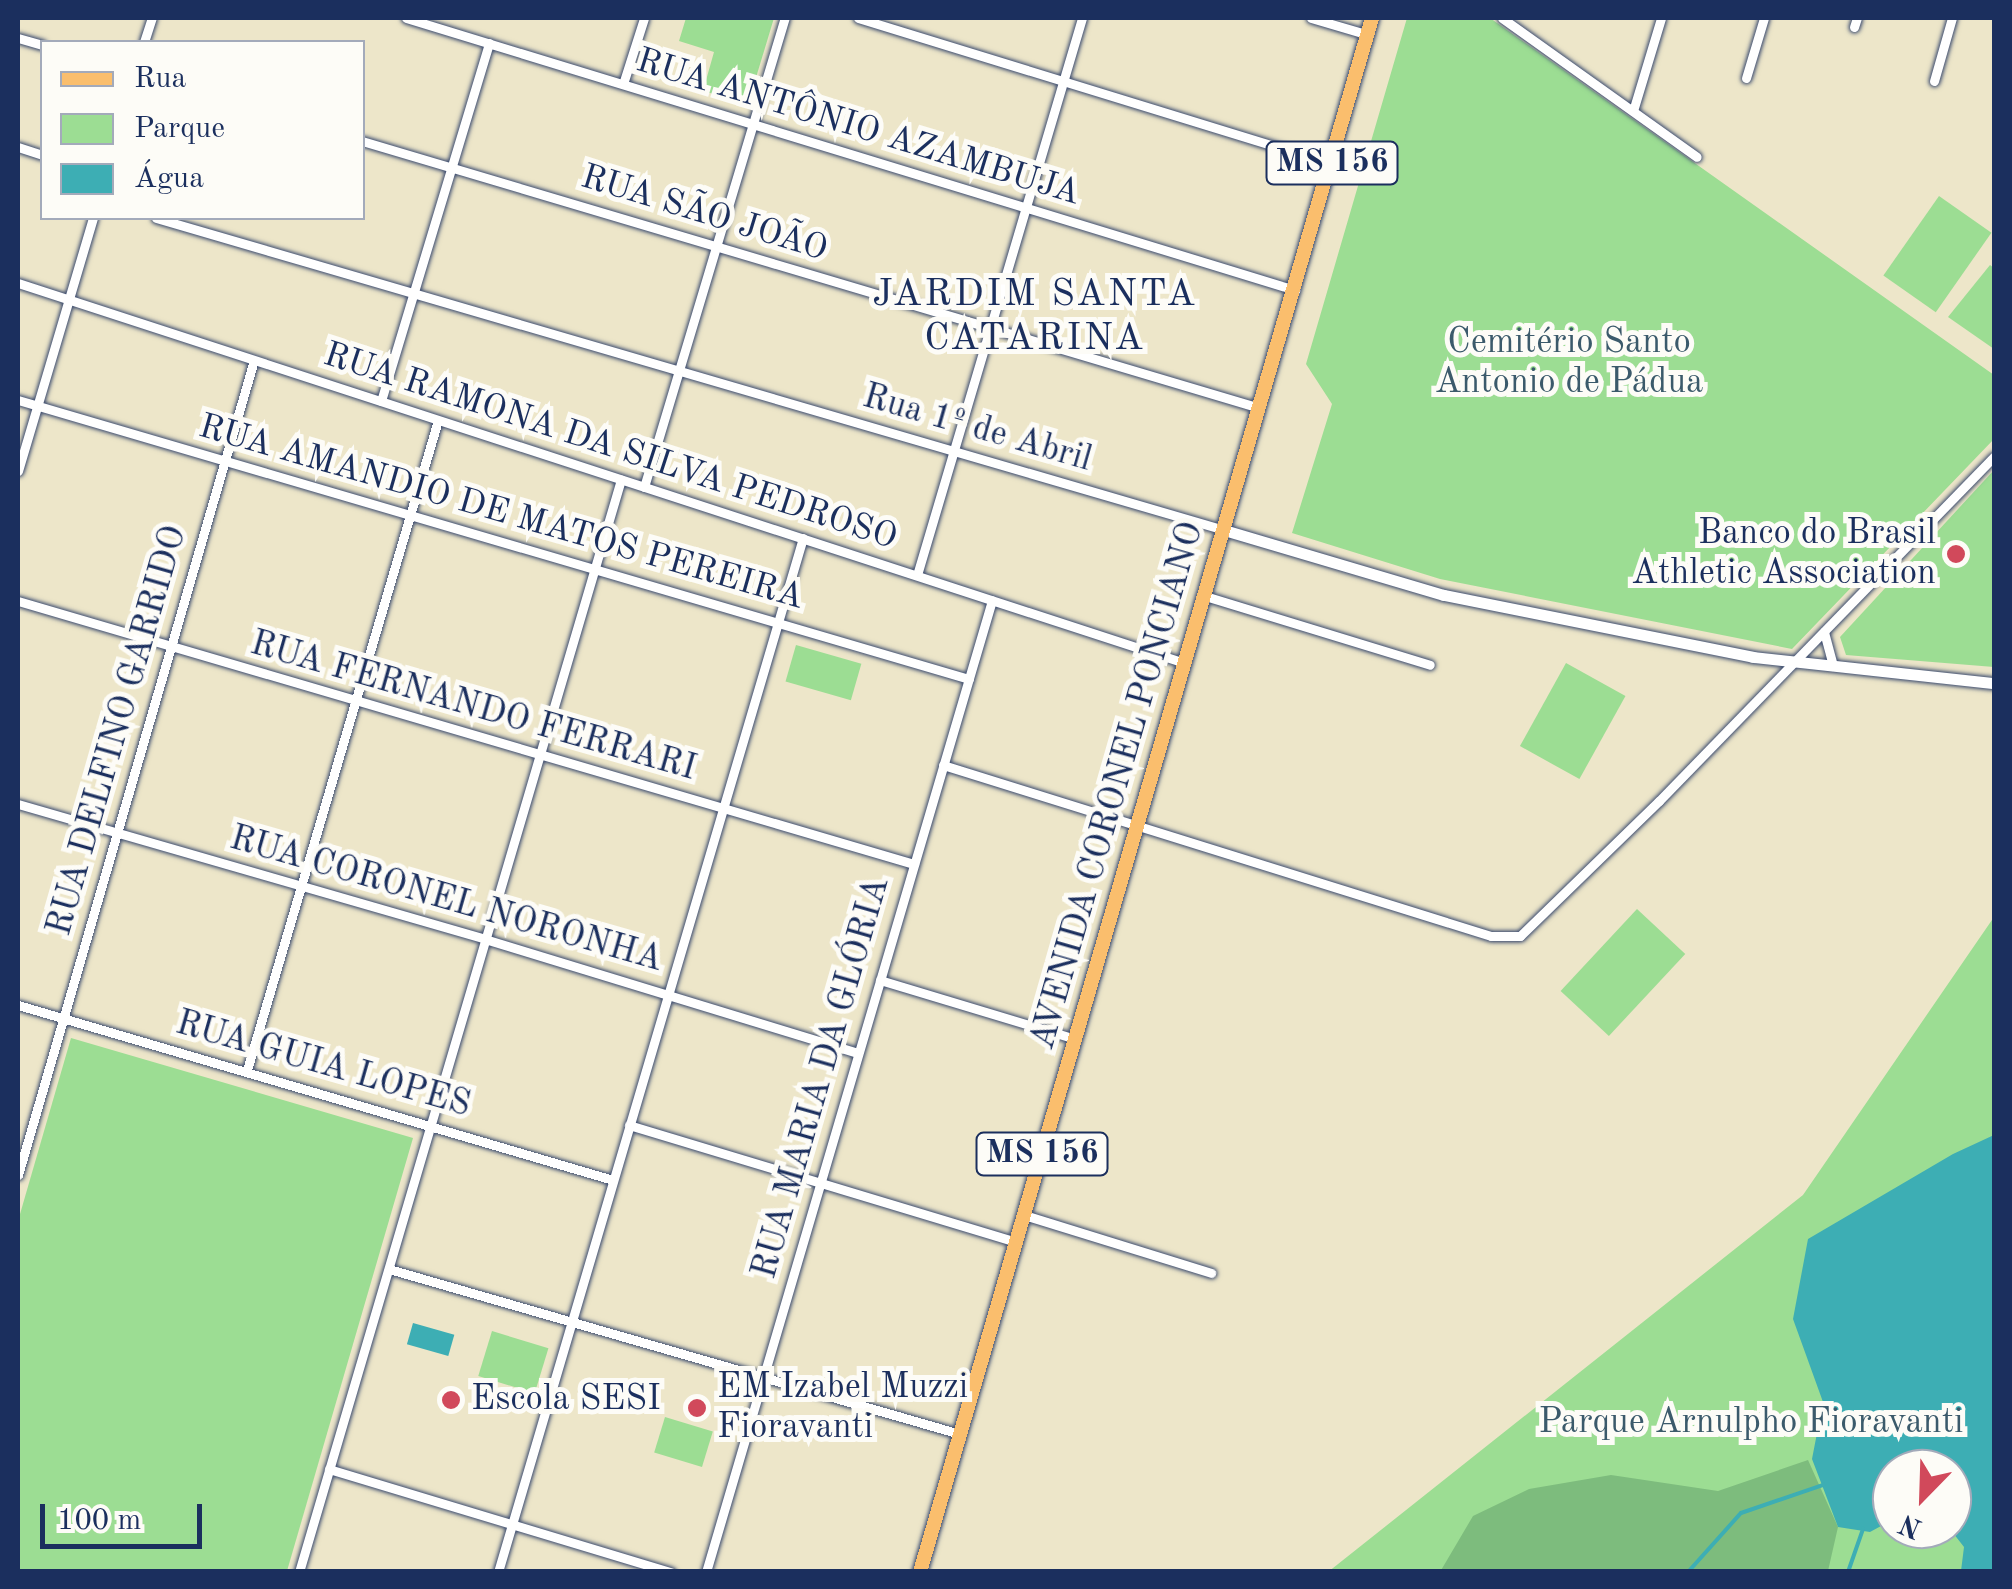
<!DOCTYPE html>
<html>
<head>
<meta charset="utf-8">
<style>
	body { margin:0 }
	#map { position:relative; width:2012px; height:1589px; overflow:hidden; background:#ede6c9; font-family:"Old Standard TT",serif }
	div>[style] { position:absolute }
	.green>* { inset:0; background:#9cdd93; transform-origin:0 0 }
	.forest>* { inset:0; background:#7dbc7d }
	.water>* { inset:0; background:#3daeb4; transform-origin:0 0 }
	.stream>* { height:4px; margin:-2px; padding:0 2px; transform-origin:2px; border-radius:2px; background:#3daeb4 }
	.roads { filter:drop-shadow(0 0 2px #3a4a6e) drop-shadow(0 0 2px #3a4a6e) }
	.minor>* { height:9px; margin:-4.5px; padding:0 4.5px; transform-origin:4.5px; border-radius:4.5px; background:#fff }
	.tertiary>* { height:11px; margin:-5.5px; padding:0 5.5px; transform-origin:5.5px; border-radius:5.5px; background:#fff }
	.primary>* { height:14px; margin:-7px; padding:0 7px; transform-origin:7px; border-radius:7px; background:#fabe6d }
	.dots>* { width:28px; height:28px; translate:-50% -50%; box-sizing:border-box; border:5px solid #fdfcf7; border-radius:50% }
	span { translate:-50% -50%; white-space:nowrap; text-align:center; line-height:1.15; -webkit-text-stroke:10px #fdfcf7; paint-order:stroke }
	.shield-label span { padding:2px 8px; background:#fdfcf7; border:2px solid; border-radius:8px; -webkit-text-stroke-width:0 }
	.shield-label { font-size:32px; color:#1b2f5e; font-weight:700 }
	.street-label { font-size:35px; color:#1b2f5e }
	.park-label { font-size:35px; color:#3b5a6b }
	.poi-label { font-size:35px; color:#1b2f5e }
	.right { translate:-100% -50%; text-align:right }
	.left { translate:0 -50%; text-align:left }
	.neighbourhood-label { font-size:38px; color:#1b2f5e; letter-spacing:2.5px }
	.frame { position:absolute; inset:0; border:20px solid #1b2f5e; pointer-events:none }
	.legend { position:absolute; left:40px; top:40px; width:325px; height:180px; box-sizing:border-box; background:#fdfcf7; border:2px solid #a3aaba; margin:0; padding:12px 18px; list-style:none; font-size:30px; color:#1b2f5e }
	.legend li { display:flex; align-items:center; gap:20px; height:50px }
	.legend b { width:50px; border:2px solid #a3aaba }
	.north { position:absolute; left:1872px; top:1449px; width:100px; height:100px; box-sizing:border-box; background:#fdfcf7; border:2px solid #a3aaba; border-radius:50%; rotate:203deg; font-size:28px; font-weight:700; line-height:40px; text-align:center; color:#1b2f5e }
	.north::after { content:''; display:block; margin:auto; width:35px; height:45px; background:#d1495b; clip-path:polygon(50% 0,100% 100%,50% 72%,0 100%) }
	.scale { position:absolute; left:40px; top:1504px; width:162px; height:45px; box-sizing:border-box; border:5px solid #1b2f5e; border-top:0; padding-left:12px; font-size:30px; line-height:35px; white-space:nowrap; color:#1b2f5e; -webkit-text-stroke:8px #fdfcf7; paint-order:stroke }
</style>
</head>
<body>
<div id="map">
	<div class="green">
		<div style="clip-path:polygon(686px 18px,774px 18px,748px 104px,703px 91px,714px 52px,679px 41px)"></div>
		<div style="clip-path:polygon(1407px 18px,1490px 18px,1994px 375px,1994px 439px,1792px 649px,1440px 579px,1292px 533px,1332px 404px,1306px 364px)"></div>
		<div style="left:1939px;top:196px;width:64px;height:97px;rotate:35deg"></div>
		<div style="clip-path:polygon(1990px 265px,1994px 268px,1994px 349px,1948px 317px)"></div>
		<div style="clip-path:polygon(1994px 470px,1994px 667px,1846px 655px,1840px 637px)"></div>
		<div style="left:796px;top:645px;width:68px;height:38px;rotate:16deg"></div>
		<div style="left:1566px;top:663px;width:68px;height:95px;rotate:29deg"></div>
		<div style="left:1637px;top:909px;width:66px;height:112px;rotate:43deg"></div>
		<div style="clip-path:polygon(evenodd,1994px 917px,1994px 1571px,1328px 1572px,1803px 1195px,1994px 917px,1892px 1469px,1952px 1469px,1952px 1529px,1892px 1529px,1892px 1469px)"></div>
		<div style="clip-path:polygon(71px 1038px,413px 1138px,287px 1571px,18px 1571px,18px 1221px)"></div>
		<div style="left:492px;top:1331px;width:59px;height:47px;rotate:17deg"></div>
		<div style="left:665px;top:1417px;width:50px;height:37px;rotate:17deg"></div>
	</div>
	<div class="forest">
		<div style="clip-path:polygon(1808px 1460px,1838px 1527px,1828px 1571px,1440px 1572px,1473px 1516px,1529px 1489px,1611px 1475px,1718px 1491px)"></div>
	</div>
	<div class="water">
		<div style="clip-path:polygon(1994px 1135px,1994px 1571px,1961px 1571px,1964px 1547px,1950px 1529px,1952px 1469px,1892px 1469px,1892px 1520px,1870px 1532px,1838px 1527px,1812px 1459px,1823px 1402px,1793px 1319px,1808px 1239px,1953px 1154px)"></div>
		<div style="left:413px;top:1323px;width:43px;height:22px;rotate:16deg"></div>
	</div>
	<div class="stream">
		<div style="left:1688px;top:1572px;width:79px;rotate:-48.1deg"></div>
		<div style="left:1741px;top:1513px;width:87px;rotate:-18.9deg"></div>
		<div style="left:1848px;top:1572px;width:46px;rotate:-70.8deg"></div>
	</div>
	<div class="roads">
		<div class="minor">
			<div style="left:406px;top:18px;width:930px;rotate:17.01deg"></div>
			<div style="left:858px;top:18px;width:496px;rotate:17.1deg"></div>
			<div style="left:1311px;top:18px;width:60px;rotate:16.3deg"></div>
			<div style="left:1502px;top:18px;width:239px;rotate:35.5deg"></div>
			<div style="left:1854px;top:27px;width:9px;rotate:-72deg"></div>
			<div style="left:18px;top:38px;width:25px;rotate:16deg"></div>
			<div style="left:144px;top:42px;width:25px;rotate:-72deg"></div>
			<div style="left:1746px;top:78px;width:63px;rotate:-73.3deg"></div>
			<div style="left:1934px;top:81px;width:66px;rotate:-74.1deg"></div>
			<div style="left:623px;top:84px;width:69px;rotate:-72.3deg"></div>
			<div style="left:1633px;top:111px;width:97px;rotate:-73.2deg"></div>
			<div style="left:362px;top:141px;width:937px;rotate:16.56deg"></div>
			<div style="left:18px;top:147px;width:25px;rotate:18deg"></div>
			<div style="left:156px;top:218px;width:1113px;rotate:16.28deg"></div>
			<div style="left:18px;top:283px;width:1227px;rotate:18.04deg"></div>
			<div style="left:18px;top:400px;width:991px;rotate:16.35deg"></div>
			<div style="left:381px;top:401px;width:374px;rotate:-73.2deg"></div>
			<div style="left:18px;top:471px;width:264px;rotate:-73.5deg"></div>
			<div style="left:644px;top:487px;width:490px;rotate:-73.3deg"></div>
			<div style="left:917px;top:575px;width:581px;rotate:-73.5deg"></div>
			<div style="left:1205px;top:596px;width:235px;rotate:17deg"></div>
			<div style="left:18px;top:601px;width:934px;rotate:16.36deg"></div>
			<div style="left:1824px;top:632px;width:35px;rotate:75deg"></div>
			<div style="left:943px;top:765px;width:574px;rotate:17.33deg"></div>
			<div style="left:1491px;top:936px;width:29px"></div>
			<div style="left:1520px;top:936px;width:194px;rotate:-44.2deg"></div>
			<div style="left:1659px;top:801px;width:480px;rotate:-45.8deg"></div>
			<div style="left:18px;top:804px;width:486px;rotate:16.1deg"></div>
			<div style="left:485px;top:939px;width:390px;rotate:17deg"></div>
			<div style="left:880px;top:980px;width:205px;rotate:16.8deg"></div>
			<div style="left:18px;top:1005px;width:620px;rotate:16.39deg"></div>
			<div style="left:247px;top:1070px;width:677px;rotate:-73.62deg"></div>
			<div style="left:629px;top:1125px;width:404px;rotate:16.8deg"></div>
			<div style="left:18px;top:1175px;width:848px;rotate:-73.85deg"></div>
			<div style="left:1024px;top:1215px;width:196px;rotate:17.2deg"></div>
			<div style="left:389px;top:1269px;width:594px;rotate:16.12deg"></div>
			<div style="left:329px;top:1469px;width:357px;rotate:16.8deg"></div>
			<div style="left:299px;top:1572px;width:1139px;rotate:-73.58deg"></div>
			<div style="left:498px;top:1572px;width:1078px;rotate:-73.57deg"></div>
			<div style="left:706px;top:1572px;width:1013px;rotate:-73.6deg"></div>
		</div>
		<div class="tertiary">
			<div style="left:1224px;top:530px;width:229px;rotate:16.5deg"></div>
			<div style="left:1444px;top:595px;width:315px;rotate:11.3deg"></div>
			<div style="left:1753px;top:657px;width:242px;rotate:6.2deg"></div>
		</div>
		<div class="primary">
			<div style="left:920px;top:1572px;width:1618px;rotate:-73.78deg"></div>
		</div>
	</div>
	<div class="dots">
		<div style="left:1956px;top:554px;background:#d1495b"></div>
		<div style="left:451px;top:1400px;background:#d1495b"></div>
		<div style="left:697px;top:1408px;background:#d1495b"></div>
	</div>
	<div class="shield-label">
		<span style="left:1332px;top:163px">MS 156</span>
		<span style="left:1042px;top:1154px">MS 156</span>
	</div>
	<div class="street-label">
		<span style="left:858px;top:128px;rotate:17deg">RUA ANTÔNIO AZAMBUJA</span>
		<span style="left:704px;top:214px;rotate:17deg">RUA SÃO JOÃO</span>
		<span style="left:977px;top:429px;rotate:16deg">Rua 1º de Abril</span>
		<span style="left:610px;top:447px;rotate:18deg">RUA RAMONA DA SILVA PEDROSO</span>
		<span style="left:501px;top:513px;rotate:16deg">RUA AMANDIO DE MATOS PEREIRA</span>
		<span style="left:473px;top:707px;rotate:16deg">RUA FERNANDO FERRARI</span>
		<span style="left:118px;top:731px;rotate:-74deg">RUA DELFINO GARRIDO</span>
		<span style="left:1118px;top:786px;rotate:-74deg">AVENIDA CORONEL PONCIANO</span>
		<span style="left:446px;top:900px;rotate:16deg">RUA CORONEL NORONHA</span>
		<span style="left:323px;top:1065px;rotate:16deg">RUA GUIA LOPES</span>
		<span style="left:822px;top:1078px;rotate:-74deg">RUA MARIA DA GLÓRIA</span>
	</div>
	<div class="park-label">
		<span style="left:1569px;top:363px">Cemitério Santo<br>Antonio de Pádua</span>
		<span style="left:1751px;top:1423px">Parque Arnulpho Fioravanti</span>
	</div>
	<div class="poi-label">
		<span class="right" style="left:1936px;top:554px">Banco do Brasil<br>Athletic Association</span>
		<span class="left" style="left:717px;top:1408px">EM Izabel Muzzi<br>Fioravanti</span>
		<span class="left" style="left:471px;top:1400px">Escola SESI</span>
	</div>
	<div class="neighbourhood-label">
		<span style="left:1035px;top:318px">JARDIM SANTA<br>CATARINA</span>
	</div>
	<div class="frame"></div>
	<ul class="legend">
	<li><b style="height:12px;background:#fabe6d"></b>Rua</li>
	<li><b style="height:28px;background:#9cdd93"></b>Parque</li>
	<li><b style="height:28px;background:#3daeb4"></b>Água</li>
	</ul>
	<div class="north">N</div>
	<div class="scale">100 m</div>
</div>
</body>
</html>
